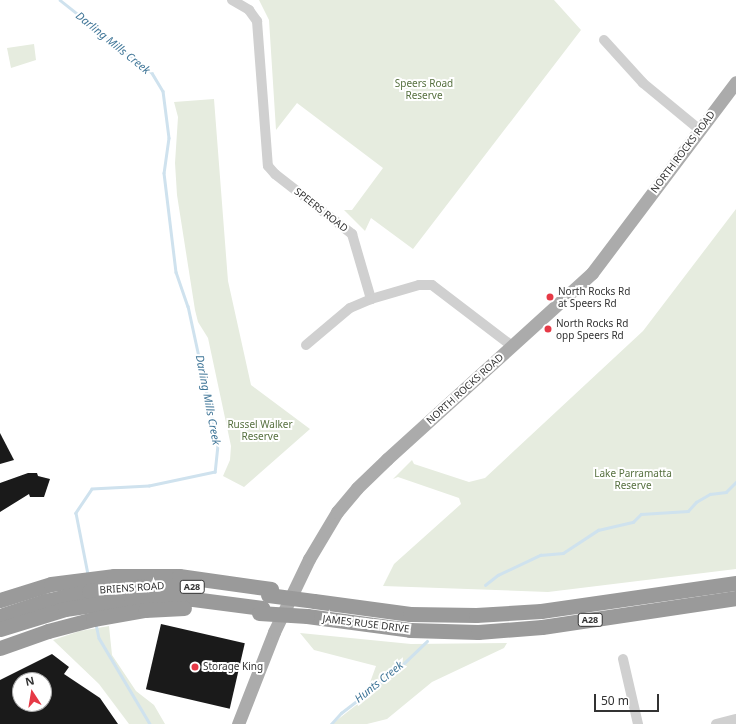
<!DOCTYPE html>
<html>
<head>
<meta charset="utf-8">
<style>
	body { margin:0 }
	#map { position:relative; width:736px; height:724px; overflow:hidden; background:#fff; font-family:"Noto Sans",sans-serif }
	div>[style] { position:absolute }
	.green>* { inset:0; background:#e6ecdf }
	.stream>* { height:2.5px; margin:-1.25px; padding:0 1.25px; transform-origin:1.25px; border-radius:1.25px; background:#cfe2ee }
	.building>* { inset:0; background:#1a1a1a; transform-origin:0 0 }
	.minor>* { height:10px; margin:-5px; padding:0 5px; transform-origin:5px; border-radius:5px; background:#d0d0d0 }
	.major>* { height:13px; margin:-6.5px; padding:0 6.5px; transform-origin:6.5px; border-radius:6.5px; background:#ababab }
	.highway>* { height:15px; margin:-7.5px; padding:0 7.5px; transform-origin:7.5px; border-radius:7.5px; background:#9a9a9a }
	.highway-bridge>* { height:15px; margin:-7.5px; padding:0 7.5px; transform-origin:7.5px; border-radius:7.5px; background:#9a9a9a }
	.dots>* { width:11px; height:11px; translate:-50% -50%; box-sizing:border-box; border:2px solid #fff; border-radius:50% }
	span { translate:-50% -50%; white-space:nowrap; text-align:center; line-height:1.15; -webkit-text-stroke:4px #fff; paint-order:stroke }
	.shield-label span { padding:1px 3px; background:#fff; border:1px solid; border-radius:3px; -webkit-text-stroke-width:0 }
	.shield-label { font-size:9px; color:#333; font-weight:700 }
	.park-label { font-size:10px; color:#56703f }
	.street-label { font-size:10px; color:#333 }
	.poi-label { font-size:10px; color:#333 }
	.left { translate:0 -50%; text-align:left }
	.water-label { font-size:11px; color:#3f7597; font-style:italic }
	.north { position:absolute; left:12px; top:672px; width:40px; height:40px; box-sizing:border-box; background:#fff; border:1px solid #adadad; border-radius:50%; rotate:348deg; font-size:11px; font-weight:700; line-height:16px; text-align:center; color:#333 }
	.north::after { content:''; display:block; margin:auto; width:14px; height:18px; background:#e63946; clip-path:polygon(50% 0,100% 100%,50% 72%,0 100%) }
	.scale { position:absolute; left:594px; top:694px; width:65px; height:18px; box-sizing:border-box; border:2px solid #333; border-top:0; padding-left:5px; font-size:12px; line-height:14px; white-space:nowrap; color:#333; -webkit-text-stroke:3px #fff; paint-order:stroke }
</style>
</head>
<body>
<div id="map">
	<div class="green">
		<div style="clip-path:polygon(259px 0,554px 0,581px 30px,413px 249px,371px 218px,365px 231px,344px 210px,352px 210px,383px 168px,297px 103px,276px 130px,269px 20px)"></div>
		<div style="clip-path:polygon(34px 44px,36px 60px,11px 68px,7px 48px)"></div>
		<div style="clip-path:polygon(214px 99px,228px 281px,251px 385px,310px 429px,244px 487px,223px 476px,230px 460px,231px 446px,208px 338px,198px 322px,195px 310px,177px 195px,175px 163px,178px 117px,174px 102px)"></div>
		<div style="clip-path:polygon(736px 209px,736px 569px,548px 592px,383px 586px,394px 564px,461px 504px,459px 498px,398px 477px,393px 479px,412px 460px,414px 464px,469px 482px,485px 478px,643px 331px)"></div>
		<div style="clip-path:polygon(109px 626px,112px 655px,136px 691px,154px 705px,165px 724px,129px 724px,99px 684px,53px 640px,80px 631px)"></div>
		<div style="clip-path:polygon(300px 633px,411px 644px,507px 643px,504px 648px,432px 682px,387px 719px,367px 724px,332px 724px,364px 699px,376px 666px,314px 650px)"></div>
	</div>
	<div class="stream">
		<div style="left:60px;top:0;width:117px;rotate:38.4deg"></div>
		<div style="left:152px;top:73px;width:21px;rotate:59deg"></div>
		<div style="left:163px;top:91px;width:47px;rotate:82.7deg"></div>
		<div style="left:169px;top:138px;width:35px;rotate:98deg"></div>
		<div style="left:164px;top:173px;width:100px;rotate:83.1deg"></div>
		<div style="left:176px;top:272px;width:36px;rotate:71deg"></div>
		<div style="left:188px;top:306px;width:142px;rotate:77.8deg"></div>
		<div style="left:218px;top:445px;width:27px;rotate:96deg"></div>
		<div style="left:215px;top:472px;width:67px;rotate:168deg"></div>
		<div style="left:149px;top:486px;width:57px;rotate:177deg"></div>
		<div style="left:92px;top:489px;width:29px;rotate:124deg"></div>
		<div style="left:76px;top:513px;width:62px;rotate:78.9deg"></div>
		<div style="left:485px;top:585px;width:16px;rotate:-38deg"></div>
		<div style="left:498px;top:575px;width:47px;rotate:-25.5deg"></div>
		<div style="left:540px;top:555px;width:23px;rotate:-5deg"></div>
		<div style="left:563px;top:553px;width:42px;rotate:-33.3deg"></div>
		<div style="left:598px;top:530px;width:36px;rotate:-13deg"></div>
		<div style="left:633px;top:522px;width:11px;rotate:-45deg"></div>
		<div style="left:641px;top:514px;width:47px;rotate:-3.7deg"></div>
		<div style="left:688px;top:511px;width:12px;rotate:-48deg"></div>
		<div style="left:696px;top:502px;width:16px;rotate:-30deg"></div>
		<div style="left:710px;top:494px;width:16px;rotate:-7deg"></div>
		<div style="left:726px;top:492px;width:14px;rotate:-45deg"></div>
		<div style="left:96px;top:624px;width:14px;rotate:78deg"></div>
		<div style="left:99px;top:638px;width:100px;rotate:59.3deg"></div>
		<div style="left:331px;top:724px;width:15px;rotate:-48deg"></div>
		<div style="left:341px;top:713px;width:72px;rotate:-37.7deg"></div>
		<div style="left:398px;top:669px;width:40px;rotate:-44deg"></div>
	</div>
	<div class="building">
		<div style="clip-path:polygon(0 433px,14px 460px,0 464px)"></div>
		<div style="clip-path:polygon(28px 473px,37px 473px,38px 476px,50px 479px,44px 497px,30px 497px,29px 494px,0 512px,0 483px)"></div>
		<div style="left:161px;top:624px;width:86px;height:67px;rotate:13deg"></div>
		<div style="clip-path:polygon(evenodd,52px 654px,69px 667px,64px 674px,100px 698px,118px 724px,0 724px,0 680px,52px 654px,20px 680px,44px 680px,44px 704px,20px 704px,20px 680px)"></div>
	</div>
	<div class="minor">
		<div style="left:232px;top:0;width:20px;rotate:30deg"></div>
		<div style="left:249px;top:10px;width:14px;rotate:54deg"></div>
		<div style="left:257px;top:21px;width:145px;rotate:85.7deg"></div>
		<div style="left:268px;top:166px;width:11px;rotate:49deg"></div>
		<div style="left:275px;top:174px;width:98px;rotate:37.9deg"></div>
		<div style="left:352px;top:234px;width:68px;rotate:73.7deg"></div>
		<div style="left:371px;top:299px;width:50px;rotate:-16.3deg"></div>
		<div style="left:419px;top:285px;width:13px"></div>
		<div style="left:432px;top:285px;width:101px;rotate:37.3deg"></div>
		<div style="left:604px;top:40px;width:58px;rotate:47.8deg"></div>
		<div style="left:643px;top:83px;width:74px;rotate:39.5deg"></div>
		<div style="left:306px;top:345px;width:57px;rotate:-40.1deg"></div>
		<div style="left:350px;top:308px;width:23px;rotate:-23deg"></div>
		<div style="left:623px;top:659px;width:67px;rotate:77deg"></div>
		<div style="left:716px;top:724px;width:21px;rotate:-14deg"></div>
	</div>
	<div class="major">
		<div style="left:238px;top:724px;width:99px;rotate:-68.6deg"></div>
		<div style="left:274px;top:632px;width:81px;rotate:-64.4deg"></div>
		<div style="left:309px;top:559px;width:55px;rotate:-59.2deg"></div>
		<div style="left:337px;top:512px;width:31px;rotate:-50deg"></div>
		<div style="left:357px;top:488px;width:42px;rotate:-44deg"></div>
		<div style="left:387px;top:459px;width:277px;rotate:-42.2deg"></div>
		<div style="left:592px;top:273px;width:239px;rotate:-53deg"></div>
	</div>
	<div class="highway">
		<div style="left:0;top:600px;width:53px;rotate:-17.4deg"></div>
		<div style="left:51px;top:584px;width:64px;rotate:-7.2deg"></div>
		<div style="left:114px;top:576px;width:65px"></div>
		<div style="left:179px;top:576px;width:93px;rotate:8deg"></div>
		<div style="left:314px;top:601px;width:97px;rotate:7.7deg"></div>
		<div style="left:410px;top:614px;width:66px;rotate:0.9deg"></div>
		<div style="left:476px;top:615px;width:65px;rotate:-3.5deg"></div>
		<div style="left:541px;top:611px;width:197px;rotate:-8.2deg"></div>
		<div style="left:0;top:616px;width:47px;rotate:-18.4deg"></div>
		<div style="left:45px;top:601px;width:45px;rotate:-12.8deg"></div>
		<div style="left:89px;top:591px;width:59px;rotate:-4.8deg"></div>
		<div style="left:148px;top:586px;width:29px"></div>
		<div style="left:307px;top:616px;width:104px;rotate:7.7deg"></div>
		<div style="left:410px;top:630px;width:68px;rotate:1.7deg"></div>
		<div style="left:478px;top:632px;width:64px;rotate:-4.5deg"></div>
		<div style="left:542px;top:627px;width:196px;rotate:-8.5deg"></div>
		<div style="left:0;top:629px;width:68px;rotate:-17.1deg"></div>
		<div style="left:65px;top:609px;width:67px;rotate:-8.6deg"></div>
		<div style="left:131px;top:599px;width:62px"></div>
		<div style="left:193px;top:599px;width:70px;rotate:7.4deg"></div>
		<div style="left:0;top:648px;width:51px;rotate:-19.5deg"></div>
		<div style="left:48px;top:631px;width:47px;rotate:-14.9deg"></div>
		<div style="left:93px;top:619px;width:53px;rotate:-9.8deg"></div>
		<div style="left:145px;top:610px;width:39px;rotate:-3deg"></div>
	</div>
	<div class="highway-bridge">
		<div style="left:268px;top:595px;width:46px;rotate:7.4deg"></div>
		<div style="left:259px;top:613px;width:48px;rotate:3.6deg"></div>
	</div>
	<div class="dots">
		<div style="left:550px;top:297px;background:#e63946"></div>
		<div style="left:548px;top:329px;background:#e63946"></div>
		<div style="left:195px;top:667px;background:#e63946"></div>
	</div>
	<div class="shield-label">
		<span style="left:192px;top:587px">A28</span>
		<span style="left:590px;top:620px">A28</span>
	</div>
	<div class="park-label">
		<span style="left:424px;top:89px">Speers Road<br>Reserve</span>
		<span style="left:260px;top:430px">Russel Walker<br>Reserve</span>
		<span style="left:633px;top:479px">Lake Parramatta<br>Reserve</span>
	</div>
	<div class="street-label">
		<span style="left:683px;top:152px;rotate:-53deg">NORTH ROCKS ROAD</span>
		<span style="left:321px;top:210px;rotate:38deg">SPEERS ROAD</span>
		<span style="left:465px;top:389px;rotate:-42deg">NORTH ROCKS ROAD</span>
		<span style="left:132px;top:588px;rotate:-4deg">BRIENS ROAD</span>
		<span style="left:366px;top:624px;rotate:7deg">JAMES RUSE DRIVE</span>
	</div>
	<div class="poi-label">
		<span class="left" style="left:558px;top:297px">North Rocks Rd<br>at Speers Rd</span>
		<span class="left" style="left:556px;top:329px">North Rocks Rd<br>opp Speers Rd</span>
		<span class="left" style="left:203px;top:667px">Storage King</span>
	</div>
	<div class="water-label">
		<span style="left:113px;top:43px;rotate:39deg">Darling Mills Creek</span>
		<span style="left:208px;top:400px;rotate:79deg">Darling Mills Creek</span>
		<span style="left:379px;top:682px;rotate:-39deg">Hunts Creek</span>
	</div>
	<div class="north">N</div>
	<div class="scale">50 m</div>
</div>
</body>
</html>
